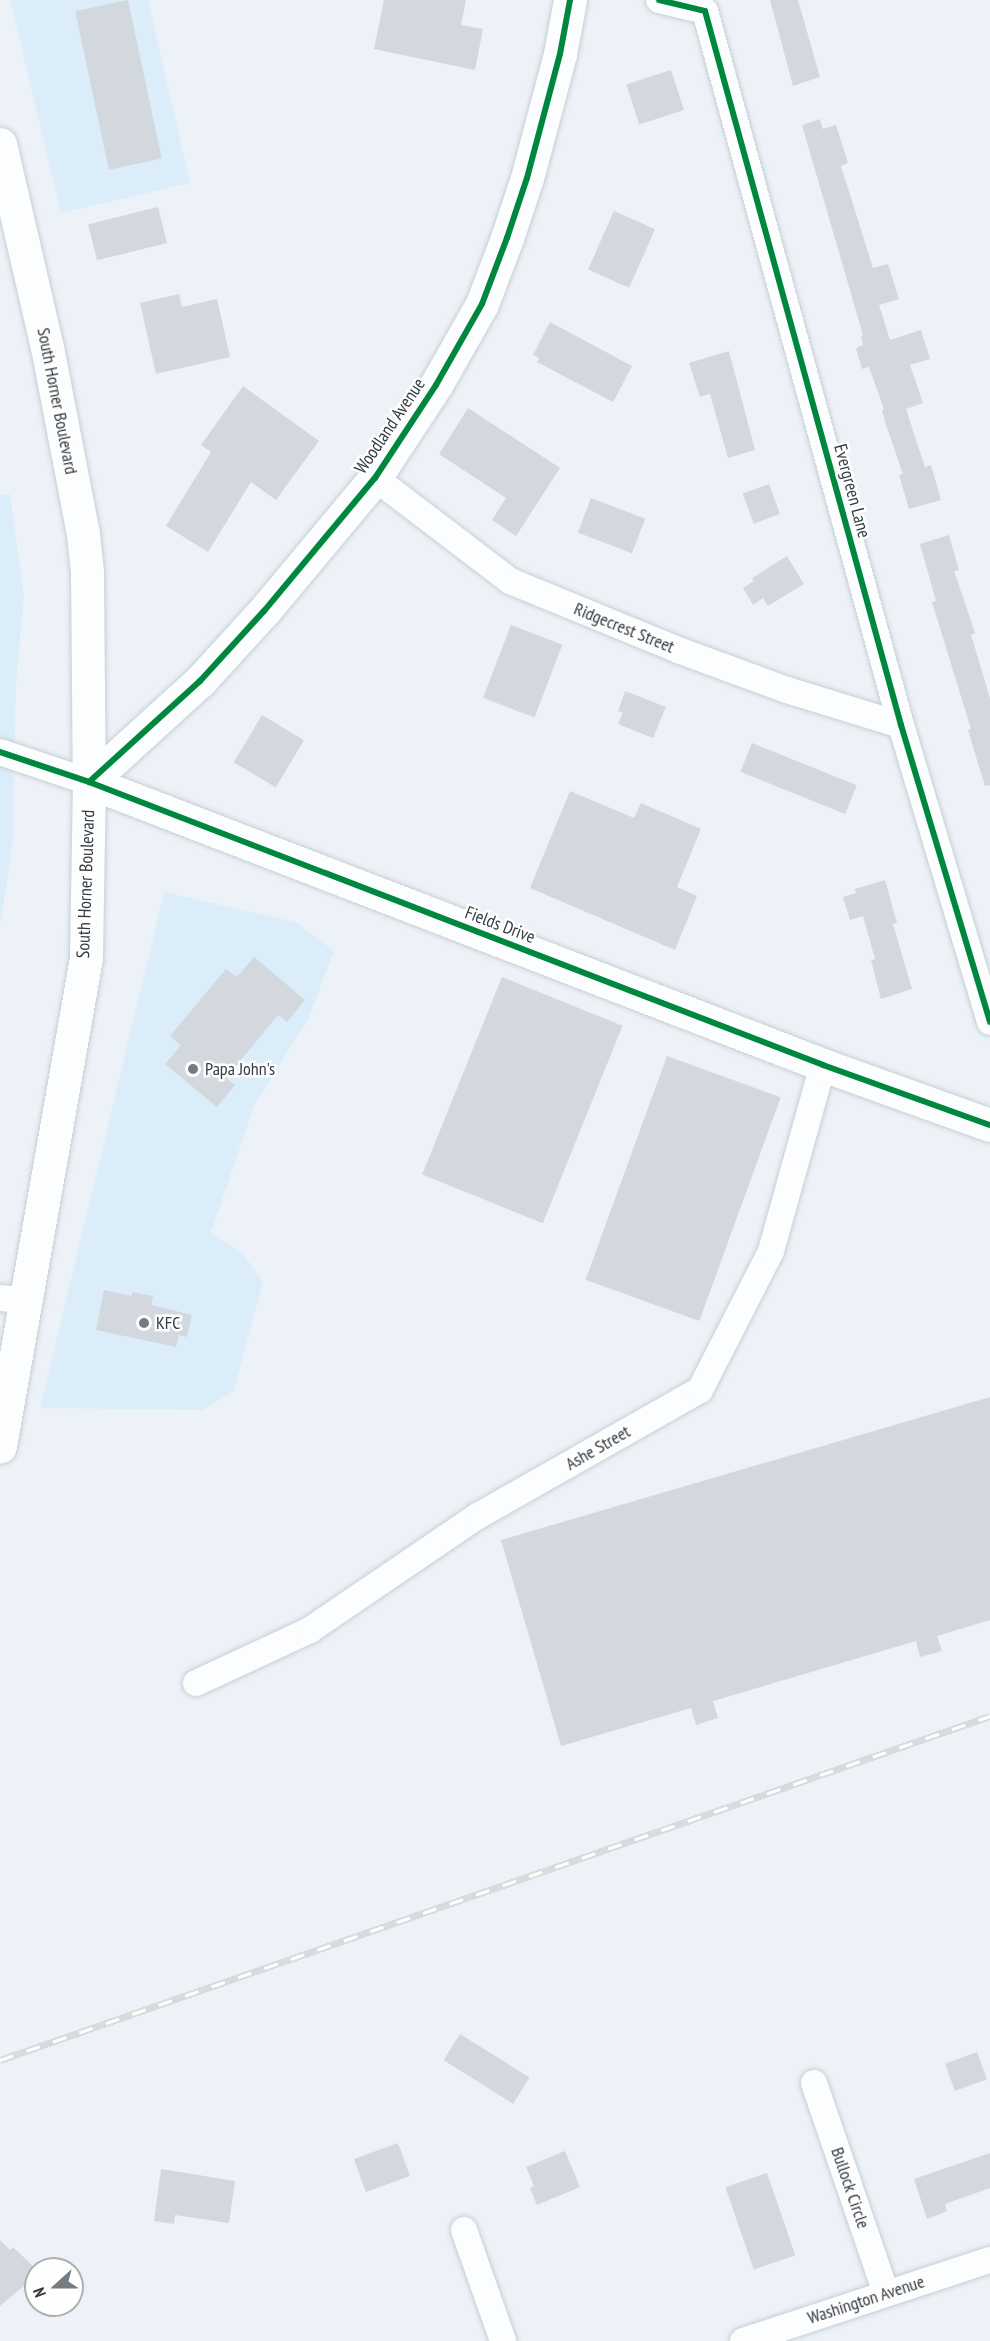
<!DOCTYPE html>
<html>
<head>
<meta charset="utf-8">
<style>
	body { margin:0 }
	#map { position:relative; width:990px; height:2341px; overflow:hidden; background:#ecf2f7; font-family:"PT Sans Narrow",sans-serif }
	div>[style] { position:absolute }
	.built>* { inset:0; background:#dcedfa }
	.building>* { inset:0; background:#d2d8dd; transform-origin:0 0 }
	.roads { filter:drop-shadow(0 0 2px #c8cfd4) drop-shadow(0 0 2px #c8cfd4) }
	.minor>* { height:26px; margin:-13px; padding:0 13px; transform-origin:13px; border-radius:13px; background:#fcfdfe }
	.tertiary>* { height:33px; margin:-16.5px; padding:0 16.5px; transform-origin:16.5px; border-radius:16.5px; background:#fcfdfe }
	.primary>* { height:33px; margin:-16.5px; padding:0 16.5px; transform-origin:16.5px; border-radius:16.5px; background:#fcfdfe }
	.rail>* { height:7px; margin-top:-3.5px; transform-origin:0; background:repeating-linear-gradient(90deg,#fefefe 0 14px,#d8dbdd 0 28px); box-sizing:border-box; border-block:2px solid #d8dbdd }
	.cycleway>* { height:6px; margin:-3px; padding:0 3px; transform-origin:3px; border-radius:3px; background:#00873e }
	.dots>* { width:16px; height:16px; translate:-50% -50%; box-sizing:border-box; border:3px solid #fefefe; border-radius:50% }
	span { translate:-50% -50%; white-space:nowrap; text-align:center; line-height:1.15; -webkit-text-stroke:5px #fefefe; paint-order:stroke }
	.street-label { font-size:18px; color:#343b41 }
	.poi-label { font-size:18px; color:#343b41 }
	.left { translate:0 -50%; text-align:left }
	.north { position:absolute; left:24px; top:2257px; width:60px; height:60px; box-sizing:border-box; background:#fefefe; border:2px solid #adb0b2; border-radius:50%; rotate:249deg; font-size:16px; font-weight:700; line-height:24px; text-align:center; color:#343b41 }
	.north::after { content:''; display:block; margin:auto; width:21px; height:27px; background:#747b81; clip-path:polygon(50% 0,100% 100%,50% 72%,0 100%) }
</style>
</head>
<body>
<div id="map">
	<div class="built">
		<div style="clip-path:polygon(10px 0,148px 0,190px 183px,61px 213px)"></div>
		<div style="clip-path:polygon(10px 494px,24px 596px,16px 683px,13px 840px,0 927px,0 495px)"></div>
		<div style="clip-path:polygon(164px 892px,296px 922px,334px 951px,309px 1017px,254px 1106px,211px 1232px,244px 1255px,263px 1282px,234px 1391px,202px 1410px,40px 1408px)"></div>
	</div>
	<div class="building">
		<div style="left:128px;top:0;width:162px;height:54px;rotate:78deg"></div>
		<div style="clip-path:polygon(384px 0,466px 0,461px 25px,483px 29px,475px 70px,374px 49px)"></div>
		<div style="clip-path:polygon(770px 0,798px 0,820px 77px,793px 86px)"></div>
		<div style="left:671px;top:70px;width:42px;height:47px;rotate:72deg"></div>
		<div style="clip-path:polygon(820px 119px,823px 129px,836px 125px,848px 163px,841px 166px,873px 268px,888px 264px,899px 299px,879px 305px,890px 340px,921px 330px,930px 359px,910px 365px,923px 403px,906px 409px,925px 467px,931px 465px,941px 500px,909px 509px,899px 475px,903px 474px,885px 422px,882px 410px,884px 409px,869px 367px,862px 369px,856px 348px,863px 345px,861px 336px,863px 335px,802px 125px)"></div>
		<div style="left:158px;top:207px;width:37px;height:72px;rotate:76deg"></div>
		<div style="left:614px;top:211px;width:45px;height:64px;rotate:24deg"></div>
		<div style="clip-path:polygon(179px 294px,182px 307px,217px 299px,230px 357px,156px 374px,140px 303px)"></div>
		<div style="clip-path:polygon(550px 322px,632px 366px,613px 402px,537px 362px,539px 358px,533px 355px)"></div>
		<div style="clip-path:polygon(729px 351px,755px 450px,728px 458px,710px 394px,700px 397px,689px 363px)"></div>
		<div style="clip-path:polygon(243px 386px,319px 441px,276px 500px,251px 482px,208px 552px,166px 526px,211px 452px,201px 445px)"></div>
		<div style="clip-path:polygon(468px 408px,560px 468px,516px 536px,492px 520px,506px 498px,439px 454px)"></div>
		<div style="left:769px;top:484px;width:32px;height:28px;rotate:70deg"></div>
		<div style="left:591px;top:498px;width:58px;height:37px;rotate:21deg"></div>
		<div style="clip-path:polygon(949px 535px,959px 570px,954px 571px,975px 633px,971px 635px,990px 698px,990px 785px,985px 786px,968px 730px,971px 729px,932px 602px,936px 601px,920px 544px)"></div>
		<div style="clip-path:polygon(787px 556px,804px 584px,768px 606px,763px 598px,753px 605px,743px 588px,754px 581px,752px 578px)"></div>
		<div style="left:511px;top:625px;width:55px;height:78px;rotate:21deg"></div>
		<div style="clip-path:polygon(625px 691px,666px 707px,653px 738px,618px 724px,623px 713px,618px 711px)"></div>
		<div style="left:262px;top:715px;width:49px;height:55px;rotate:31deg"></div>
		<div style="left:752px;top:743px;width:113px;height:31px;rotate:22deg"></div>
		<div style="clip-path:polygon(570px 791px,634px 818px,641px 803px,701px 829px,677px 887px,697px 896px,675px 950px,530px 888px)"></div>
		<div style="clip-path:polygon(885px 880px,897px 923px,893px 924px,912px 989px,881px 999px,871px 960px,875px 959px,863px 916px,850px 920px,843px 897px,856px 893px,855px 889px)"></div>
		<div style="clip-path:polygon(254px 957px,305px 1000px,287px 1022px,278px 1015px,226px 1078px,235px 1085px,217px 1107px,165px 1064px,181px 1045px,170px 1036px,226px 969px,237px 977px)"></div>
		<div style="left:502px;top:977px;width:130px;height:213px;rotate:22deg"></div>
		<div style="left:667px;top:1056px;width:121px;height:238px;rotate:20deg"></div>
		<div style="clip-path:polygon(104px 1290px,132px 1296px,132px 1292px,153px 1296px,151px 1305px,192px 1315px,187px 1337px,179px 1335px,176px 1347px,96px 1330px)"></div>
		<div style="clip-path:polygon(990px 1397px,990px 1620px,937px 1636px,942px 1651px,920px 1657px,916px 1641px,713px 1701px,718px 1718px,696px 1725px,691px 1708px,561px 1746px,501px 1540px)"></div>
		<div style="left:460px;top:2034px;width:82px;height:31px;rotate:32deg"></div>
		<div style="left:977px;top:2052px;width:29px;height:34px;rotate:70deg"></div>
		<div style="left:398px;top:2143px;width:35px;height:47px;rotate:70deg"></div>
		<div style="clip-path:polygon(565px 2151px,580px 2187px,537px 2205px,530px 2188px,534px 2186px,526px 2167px)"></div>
		<div style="clip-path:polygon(990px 2153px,990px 2188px,945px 2204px,947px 2211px,927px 2219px,914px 2179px)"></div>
		<div style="clip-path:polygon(161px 2169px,235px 2181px,229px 2223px,175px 2215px,174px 2224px,154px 2221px)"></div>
		<div style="left:767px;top:2173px;width:87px;height:44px;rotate:71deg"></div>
		<div style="clip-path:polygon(0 2240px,10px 2250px,13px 2247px,36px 2269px,29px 2277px,31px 2280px,0 2306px)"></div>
	</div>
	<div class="roads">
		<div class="minor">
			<div style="left:659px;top:0;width:47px;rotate:13.4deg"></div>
			<div style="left:705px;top:11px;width:740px;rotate:74.65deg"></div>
			<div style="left:901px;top:725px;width:310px;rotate:73.3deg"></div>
			<div style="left:375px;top:478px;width:170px;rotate:37.3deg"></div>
			<div style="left:510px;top:581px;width:182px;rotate:22.3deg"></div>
			<div style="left:678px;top:650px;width:116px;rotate:20.2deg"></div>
			<div style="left:787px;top:690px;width:119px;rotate:17.1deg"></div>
			<div style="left:0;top:752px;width:94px;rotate:18.6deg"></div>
			<div style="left:0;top:1298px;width:25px;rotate:5deg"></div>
			<div style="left:196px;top:1683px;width:126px;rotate:-24.9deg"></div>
			<div style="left:310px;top:1630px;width:203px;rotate:-34.2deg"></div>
			<div style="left:478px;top:1516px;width:255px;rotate:-29.6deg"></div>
			<div style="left:700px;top:1390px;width:156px;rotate:-62.9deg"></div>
			<div style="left:771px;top:1251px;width:193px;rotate:-74.4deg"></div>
			<div style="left:814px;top:2083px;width:222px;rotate:71.1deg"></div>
			<div style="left:464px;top:2230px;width:118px;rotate:70.6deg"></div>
			<div style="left:743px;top:2341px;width:260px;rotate:-18.2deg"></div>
		</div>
		<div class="tertiary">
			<div style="left:570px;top:0;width:55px;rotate:100.5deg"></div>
			<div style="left:560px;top:54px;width:128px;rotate:104.9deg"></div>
			<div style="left:527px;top:178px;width:63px;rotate:108.4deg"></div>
			<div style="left:507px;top:238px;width:71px;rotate:110.7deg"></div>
			<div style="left:482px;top:304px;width:93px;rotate:119.6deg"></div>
			<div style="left:436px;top:385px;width:111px;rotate:123.3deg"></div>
			<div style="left:375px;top:478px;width:173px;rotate:129.8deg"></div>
			<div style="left:264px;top:611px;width:95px;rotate:132.4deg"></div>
			<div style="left:200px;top:681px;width:150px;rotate:137.7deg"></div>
			<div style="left:89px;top:782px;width:787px;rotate:21.08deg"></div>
			<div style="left:823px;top:1065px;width:177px;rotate:19.8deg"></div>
		</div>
		<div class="primary">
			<div style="left:0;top:144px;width:208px;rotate:77deg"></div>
			<div style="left:47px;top:347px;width:190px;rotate:79.1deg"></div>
			<div style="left:83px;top:534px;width:39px;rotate:84deg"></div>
			<div style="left:87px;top:573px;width:209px;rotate:89.5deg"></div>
			<div style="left:89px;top:782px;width:176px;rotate:91deg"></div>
			<div style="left:86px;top:958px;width:496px;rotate:100deg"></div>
		</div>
	</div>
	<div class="rail">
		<div style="left:0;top:2060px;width:1048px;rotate:-19.16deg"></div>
	</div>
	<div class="cycleway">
		<div style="left:659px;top:0;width:47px;rotate:13.4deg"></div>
		<div style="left:705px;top:11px;width:740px;rotate:74.65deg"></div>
		<div style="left:901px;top:725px;width:310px;rotate:73.3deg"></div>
		<div style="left:0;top:752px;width:94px;rotate:18.6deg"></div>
		<div style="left:89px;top:782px;width:787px;rotate:21.08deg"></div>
		<div style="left:823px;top:1065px;width:177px;rotate:19.8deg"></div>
		<div style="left:89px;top:782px;width:150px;rotate:-42.3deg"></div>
		<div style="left:200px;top:681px;width:95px;rotate:-47.6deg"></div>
		<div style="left:264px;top:611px;width:173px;rotate:-50.2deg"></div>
		<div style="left:375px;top:478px;width:111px;rotate:-56.7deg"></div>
		<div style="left:436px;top:385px;width:93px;rotate:-60.4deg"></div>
		<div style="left:482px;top:304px;width:71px;rotate:-69.3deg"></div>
		<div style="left:507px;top:238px;width:63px;rotate:-71.6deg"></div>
		<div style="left:527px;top:178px;width:128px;rotate:-75.1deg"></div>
		<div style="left:560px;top:54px;width:55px;rotate:-79.5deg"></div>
	</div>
	<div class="dots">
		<div style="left:193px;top:1069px;background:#747b81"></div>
		<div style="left:144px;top:1323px;background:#747b81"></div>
	</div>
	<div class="street-label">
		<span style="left:57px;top:401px;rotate:79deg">South Horner Boulevard</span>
		<span style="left:390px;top:426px;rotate:-56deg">Woodland Avenue</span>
		<span style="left:852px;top:491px;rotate:75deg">Evergreen Lane</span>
		<span style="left:624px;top:628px;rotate:22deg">Ridgecrest Street</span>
		<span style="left:86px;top:884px;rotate:-88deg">South Horner Boulevard</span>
		<span style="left:500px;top:925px;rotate:21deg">Fields Drive</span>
		<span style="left:598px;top:1448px;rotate:-30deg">Ashe Street</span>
		<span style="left:850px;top:2188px;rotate:71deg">Bullock Circle</span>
		<span style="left:866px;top:2300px;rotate:-18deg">Washington Avenue</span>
	</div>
	<div class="poi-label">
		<span class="left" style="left:205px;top:1069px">Papa John's</span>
		<span class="left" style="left:156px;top:1323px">KFC</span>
	</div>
	<div class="north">N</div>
</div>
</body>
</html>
